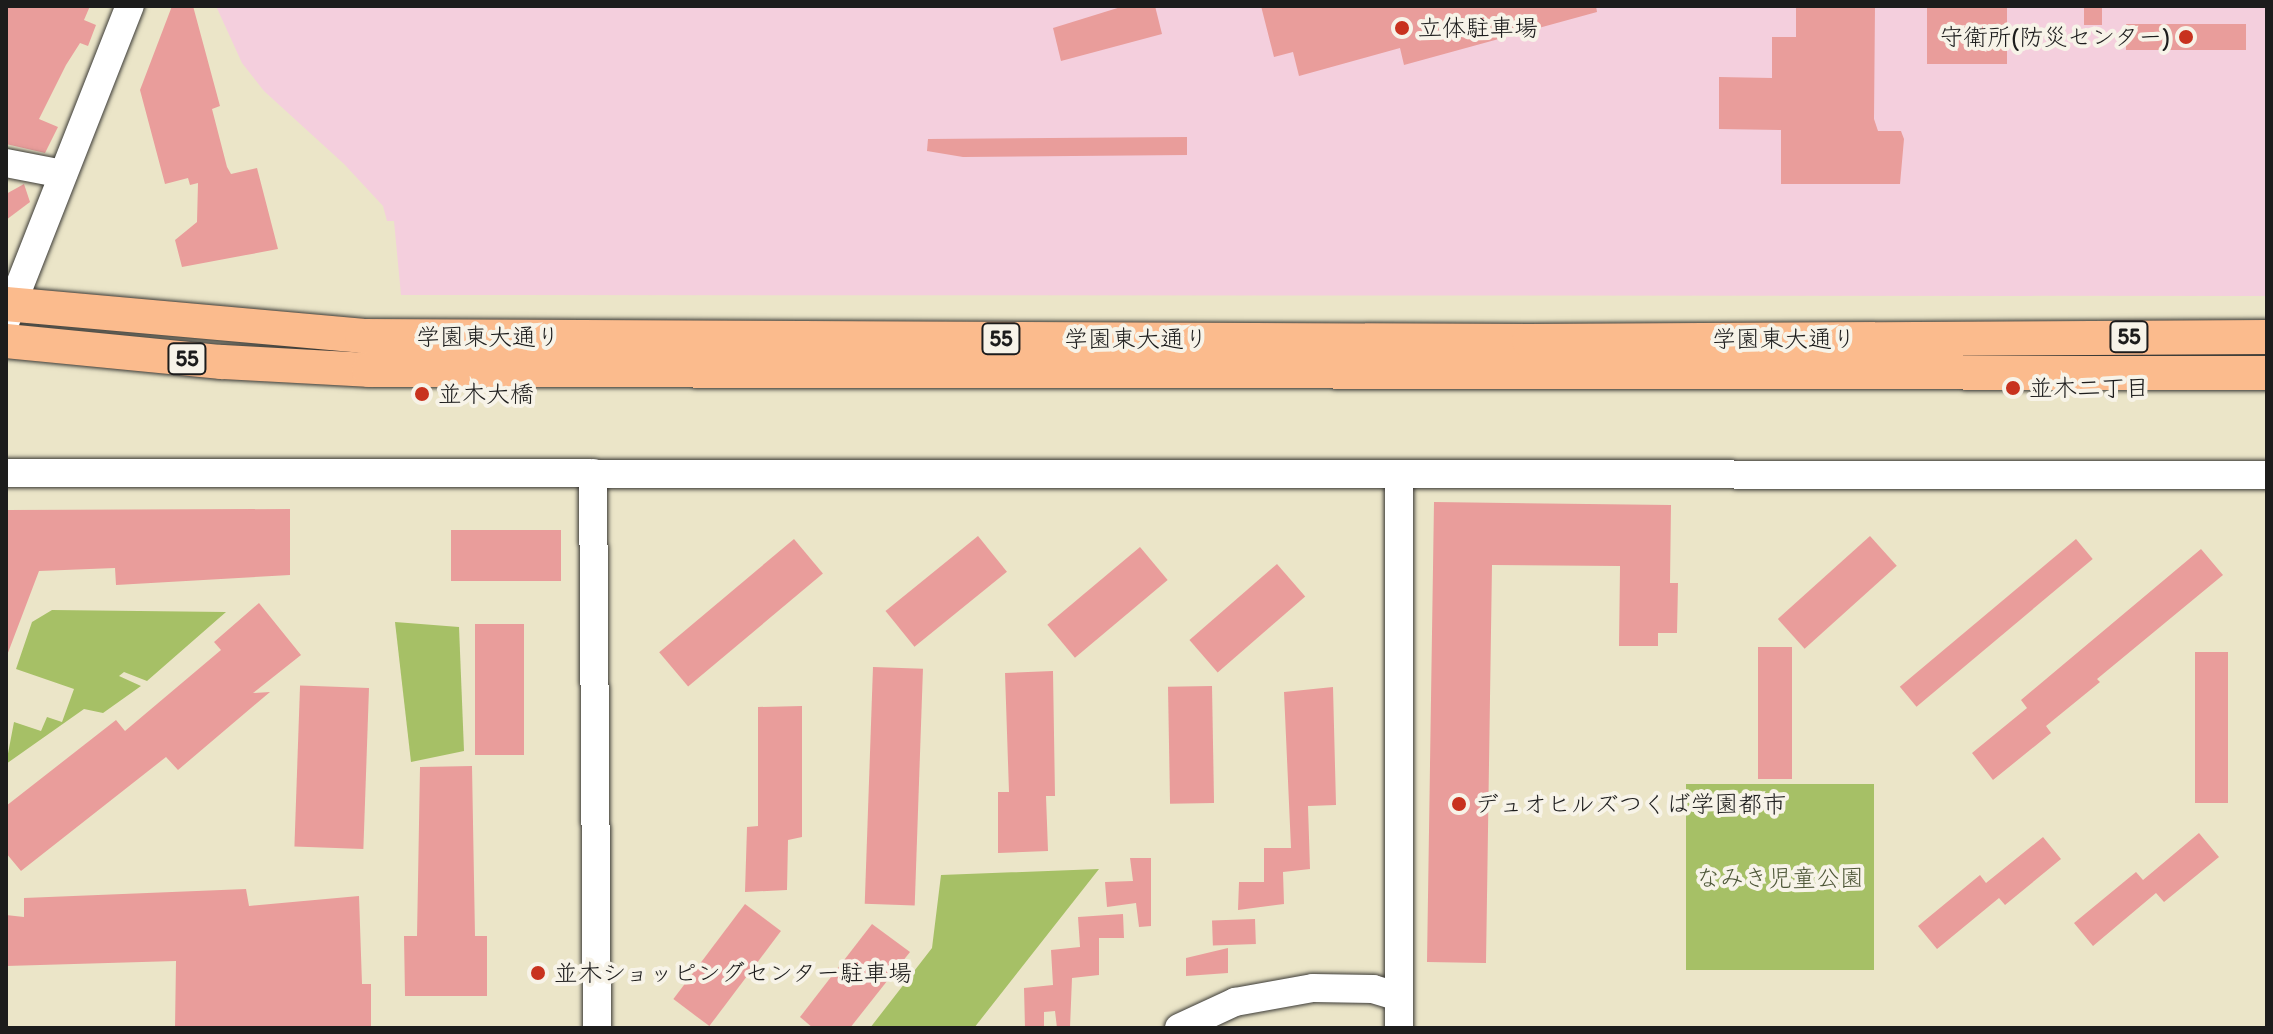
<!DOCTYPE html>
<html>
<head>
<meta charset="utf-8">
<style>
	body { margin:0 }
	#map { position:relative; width:2273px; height:1034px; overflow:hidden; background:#ebe5c8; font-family:Itim,"Klee One",sans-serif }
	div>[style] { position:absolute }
	.built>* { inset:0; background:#f4cfdd }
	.green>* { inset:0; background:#a6c066; transform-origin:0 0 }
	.building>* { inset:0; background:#e99d9b; transform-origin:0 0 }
	.roads { filter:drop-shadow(0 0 2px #3b3a36) drop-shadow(0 0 2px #3b3a36) }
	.minor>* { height:28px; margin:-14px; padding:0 14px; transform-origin:14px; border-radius:14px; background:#fff }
	.major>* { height:34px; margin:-17px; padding:0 17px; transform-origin:17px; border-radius:17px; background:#fbbb8d }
	.dots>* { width:22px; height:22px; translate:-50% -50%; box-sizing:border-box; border:4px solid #f7f3e8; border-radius:50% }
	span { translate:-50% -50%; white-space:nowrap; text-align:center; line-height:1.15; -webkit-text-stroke:8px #f7f3e8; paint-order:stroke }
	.shield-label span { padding:2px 6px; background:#f7f3e8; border:2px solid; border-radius:6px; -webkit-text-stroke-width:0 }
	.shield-label { font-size:22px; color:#1c1c1c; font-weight:700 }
	.poi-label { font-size:24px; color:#1c1c1c }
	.left { translate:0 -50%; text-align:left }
	.right { translate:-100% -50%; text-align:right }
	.street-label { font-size:24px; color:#1c1c1c }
	.park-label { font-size:24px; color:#4c5536 }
	.frame { position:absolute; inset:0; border:8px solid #1c1c1c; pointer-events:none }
</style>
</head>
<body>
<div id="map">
	<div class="built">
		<div style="clip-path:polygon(216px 6px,2267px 6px,2267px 296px,401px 295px,394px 221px,387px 221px,383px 206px,344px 164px,264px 91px,242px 63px)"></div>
	</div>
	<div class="green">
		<div style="clip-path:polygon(52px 610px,226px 612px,147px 681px,124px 672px,119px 676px,141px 686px,103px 713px,84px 709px,6px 764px,14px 722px,41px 731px,47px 717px,62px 722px,74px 689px,16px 669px,32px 622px)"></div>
		<div style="clip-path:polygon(395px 622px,459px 627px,464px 751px,411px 762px)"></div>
		<div style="left:1874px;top:784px;width:186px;height:188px;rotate:90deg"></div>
		<div style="clip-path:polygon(1099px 869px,974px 1028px,870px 1028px,932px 948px,941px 875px)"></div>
	</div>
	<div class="building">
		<div style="clip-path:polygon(6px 6px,90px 6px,84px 20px,96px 25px,88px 46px,80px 43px,66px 65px,39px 119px,58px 127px,45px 153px,6px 144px)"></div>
		<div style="clip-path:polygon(172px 6px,193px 6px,220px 106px,212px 109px,227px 167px,231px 174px,257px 168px,278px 249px,182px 267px,175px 240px,197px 222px,198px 183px,190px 185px,188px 178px,165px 184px,140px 90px)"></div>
		<div style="clip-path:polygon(1124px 6px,1155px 6px,1162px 34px,1061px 61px,1053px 28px)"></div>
		<div style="clip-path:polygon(1261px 6px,1596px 6px,1597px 12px,1404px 65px,1400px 48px,1299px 76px,1293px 52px,1274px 57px)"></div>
		<div style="clip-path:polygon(1796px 6px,1875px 6px,1874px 119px,1878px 131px,1901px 131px,1904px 139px,1900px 184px,1781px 184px,1781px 130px,1719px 129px,1719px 77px,1772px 78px,1772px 37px,1796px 37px)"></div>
		<div style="left:1927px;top:6px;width:80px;height:58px"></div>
		<div style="left:2084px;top:6px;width:18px;height:19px"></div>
		<div style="left:2126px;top:24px;width:120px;height:26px"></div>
		<div style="clip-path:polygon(1187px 137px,1187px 155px,963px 157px,927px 151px,928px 139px)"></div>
		<div style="clip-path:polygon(24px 184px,30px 202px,6px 220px,6px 194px)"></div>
		<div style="clip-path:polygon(1434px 502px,1671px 505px,1670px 583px,1678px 583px,1677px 633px,1658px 633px,1658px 646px,1619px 646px,1620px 566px,1492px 565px,1486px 963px,1427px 962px)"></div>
		<div style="clip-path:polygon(290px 509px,290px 575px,116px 585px,115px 568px,39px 571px,6px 658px,6px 510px)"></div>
		<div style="left:451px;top:530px;width:110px;height:51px"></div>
		<div style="left:978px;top:536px;width:46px;height:119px;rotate:51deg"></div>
		<div style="left:1870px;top:536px;width:40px;height:124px;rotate:48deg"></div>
		<div style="left:794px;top:539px;width:45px;height:176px;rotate:50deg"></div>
		<div style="left:2076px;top:539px;width:26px;height:230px;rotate:50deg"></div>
		<div style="left:1140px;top:547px;width:43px;height:121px;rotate:50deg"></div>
		<div style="clip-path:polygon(2201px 549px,2223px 575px,2097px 679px,2100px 682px,2046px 726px,2051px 733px,1993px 780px,1972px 753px,2027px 708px,2021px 700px)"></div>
		<div style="left:1277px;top:564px;width:43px;height:116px;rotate:49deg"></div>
		<div style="clip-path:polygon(259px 603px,301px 655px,253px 693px,270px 692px,178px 770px,166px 757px,21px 871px,6px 853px,6px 806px,116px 720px,125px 731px,221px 650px,214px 642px)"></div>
		<div style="left:524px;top:624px;width:131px;height:49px;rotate:90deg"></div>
		<div style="left:1758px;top:647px;width:34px;height:132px"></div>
		<div style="left:2195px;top:652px;width:33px;height:151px"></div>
		<div style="left:873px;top:667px;width:50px;height:237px;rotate:2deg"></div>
		<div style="clip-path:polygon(1053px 671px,1055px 796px,1046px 796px,1048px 851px,998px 853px,998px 792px,1009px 792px,1005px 673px)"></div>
		<div style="left:1212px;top:686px;width:117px;height:44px;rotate:89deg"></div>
		<div style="clip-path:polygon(1333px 687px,1336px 805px,1308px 806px,1310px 869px,1283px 872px,1284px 904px,1238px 910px,1239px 882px,1264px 882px,1264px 848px,1291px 848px,1284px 692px)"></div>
		<div style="left:369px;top:688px;width:161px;height:69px;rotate:92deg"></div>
		<div style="clip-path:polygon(802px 706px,802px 837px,788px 840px,787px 890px,745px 892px,747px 827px,758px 826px,758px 707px)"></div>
		<div style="clip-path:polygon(472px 766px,475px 936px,487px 936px,487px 996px,405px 996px,404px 936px,417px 936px,420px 767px)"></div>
		<div style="clip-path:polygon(2199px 833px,2219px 857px,2164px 902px,2156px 893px,2093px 946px,2074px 923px,2136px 872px,2143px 880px)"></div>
		<div style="clip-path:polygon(2043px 837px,2061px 859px,2005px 905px,1999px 898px,1937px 949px,1918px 926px,1980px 875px,1986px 883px)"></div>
		<div style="clip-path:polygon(1130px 858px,1151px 858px,1151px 926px,1139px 927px,1136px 903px,1107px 907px,1105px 882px,1133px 881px)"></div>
		<div style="clip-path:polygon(246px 889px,249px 906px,359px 896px,362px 984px,371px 984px,371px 1028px,175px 1028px,176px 961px,6px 966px,6px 915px,24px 917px,24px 898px)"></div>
		<div style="left:745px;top:904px;width:45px;height:119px;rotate:37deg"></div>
		<div style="clip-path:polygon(1123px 914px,1124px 938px,1099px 938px,1099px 975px,1072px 978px,1070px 1028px,1057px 1028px,1055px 1011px,1044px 1012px,1044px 1028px,1025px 1028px,1024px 988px,1053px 985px,1051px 950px,1080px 947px,1078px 917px)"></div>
		<div style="left:1255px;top:919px;width:25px;height:43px;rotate:88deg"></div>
		<div style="clip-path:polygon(872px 924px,910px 952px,850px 1028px,813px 1028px,800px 1017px)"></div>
		<div style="clip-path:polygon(1228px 948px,1228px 973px,1186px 976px,1186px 958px)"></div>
	</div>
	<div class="roads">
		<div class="minor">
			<div style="left:6px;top:163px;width:58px;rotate:10.9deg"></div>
			<div style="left:6px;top:320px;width:338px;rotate:-68.5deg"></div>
			<div style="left:6px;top:473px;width:2261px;rotate:0.05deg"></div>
			<div style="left:593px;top:473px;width:555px;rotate:89.59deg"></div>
			<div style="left:1179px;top:1028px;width:62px;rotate:-24.9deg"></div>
			<div style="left:1235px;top:1002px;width:79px;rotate:-10.2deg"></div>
			<div style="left:1313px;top:988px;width:60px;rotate:1deg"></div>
			<div style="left:1373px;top:989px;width:27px;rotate:17deg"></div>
			<div style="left:1399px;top:1028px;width:554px;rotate:-90deg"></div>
		</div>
		<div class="major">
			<div style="left:6px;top:304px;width:357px;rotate:5.1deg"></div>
			<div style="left:362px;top:336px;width:1167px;rotate:0.25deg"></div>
			<div style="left:1529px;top:341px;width:738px;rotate:-0.31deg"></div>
			<div style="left:6px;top:341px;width:217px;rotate:5.6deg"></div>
			<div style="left:222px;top:362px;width:147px;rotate:3.1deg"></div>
			<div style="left:369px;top:370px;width:1898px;rotate:0.09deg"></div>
		</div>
	</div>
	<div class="dots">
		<div style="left:1402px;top:28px;background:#c8321e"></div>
		<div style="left:2186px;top:37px;background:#c8321e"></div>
		<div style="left:2013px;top:388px;background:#c8321e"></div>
		<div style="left:422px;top:394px;background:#c8321e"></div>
		<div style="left:1459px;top:804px;background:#c8321e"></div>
		<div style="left:538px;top:973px;background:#c8321e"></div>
	</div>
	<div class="shield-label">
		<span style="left:2129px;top:337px">55</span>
		<span style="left:1001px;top:339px">55</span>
		<span style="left:187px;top:359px">55</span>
	</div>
	<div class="poi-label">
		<span class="left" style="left:1418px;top:28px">立体駐車場</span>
		<span class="right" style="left:2170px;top:37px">守衛所(防災センター)</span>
		<span class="left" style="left:2029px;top:388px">並木二丁目</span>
		<span class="left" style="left:438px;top:394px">並木大橋</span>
		<span class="left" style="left:1475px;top:804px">デュオヒルズつくば学園都市</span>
		<span class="left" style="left:554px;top:973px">並木ショッピングセンター駐車場</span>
	</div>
	<div class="street-label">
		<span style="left:488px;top:337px">学園東大通り</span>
		<span style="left:1136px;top:339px">学園東大通り</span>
		<span style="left:1784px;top:339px">学園東大通り</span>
	</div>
	<div class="park-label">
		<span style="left:1780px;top:878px">なみき児童公園</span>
	</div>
	<div class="frame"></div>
</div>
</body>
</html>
